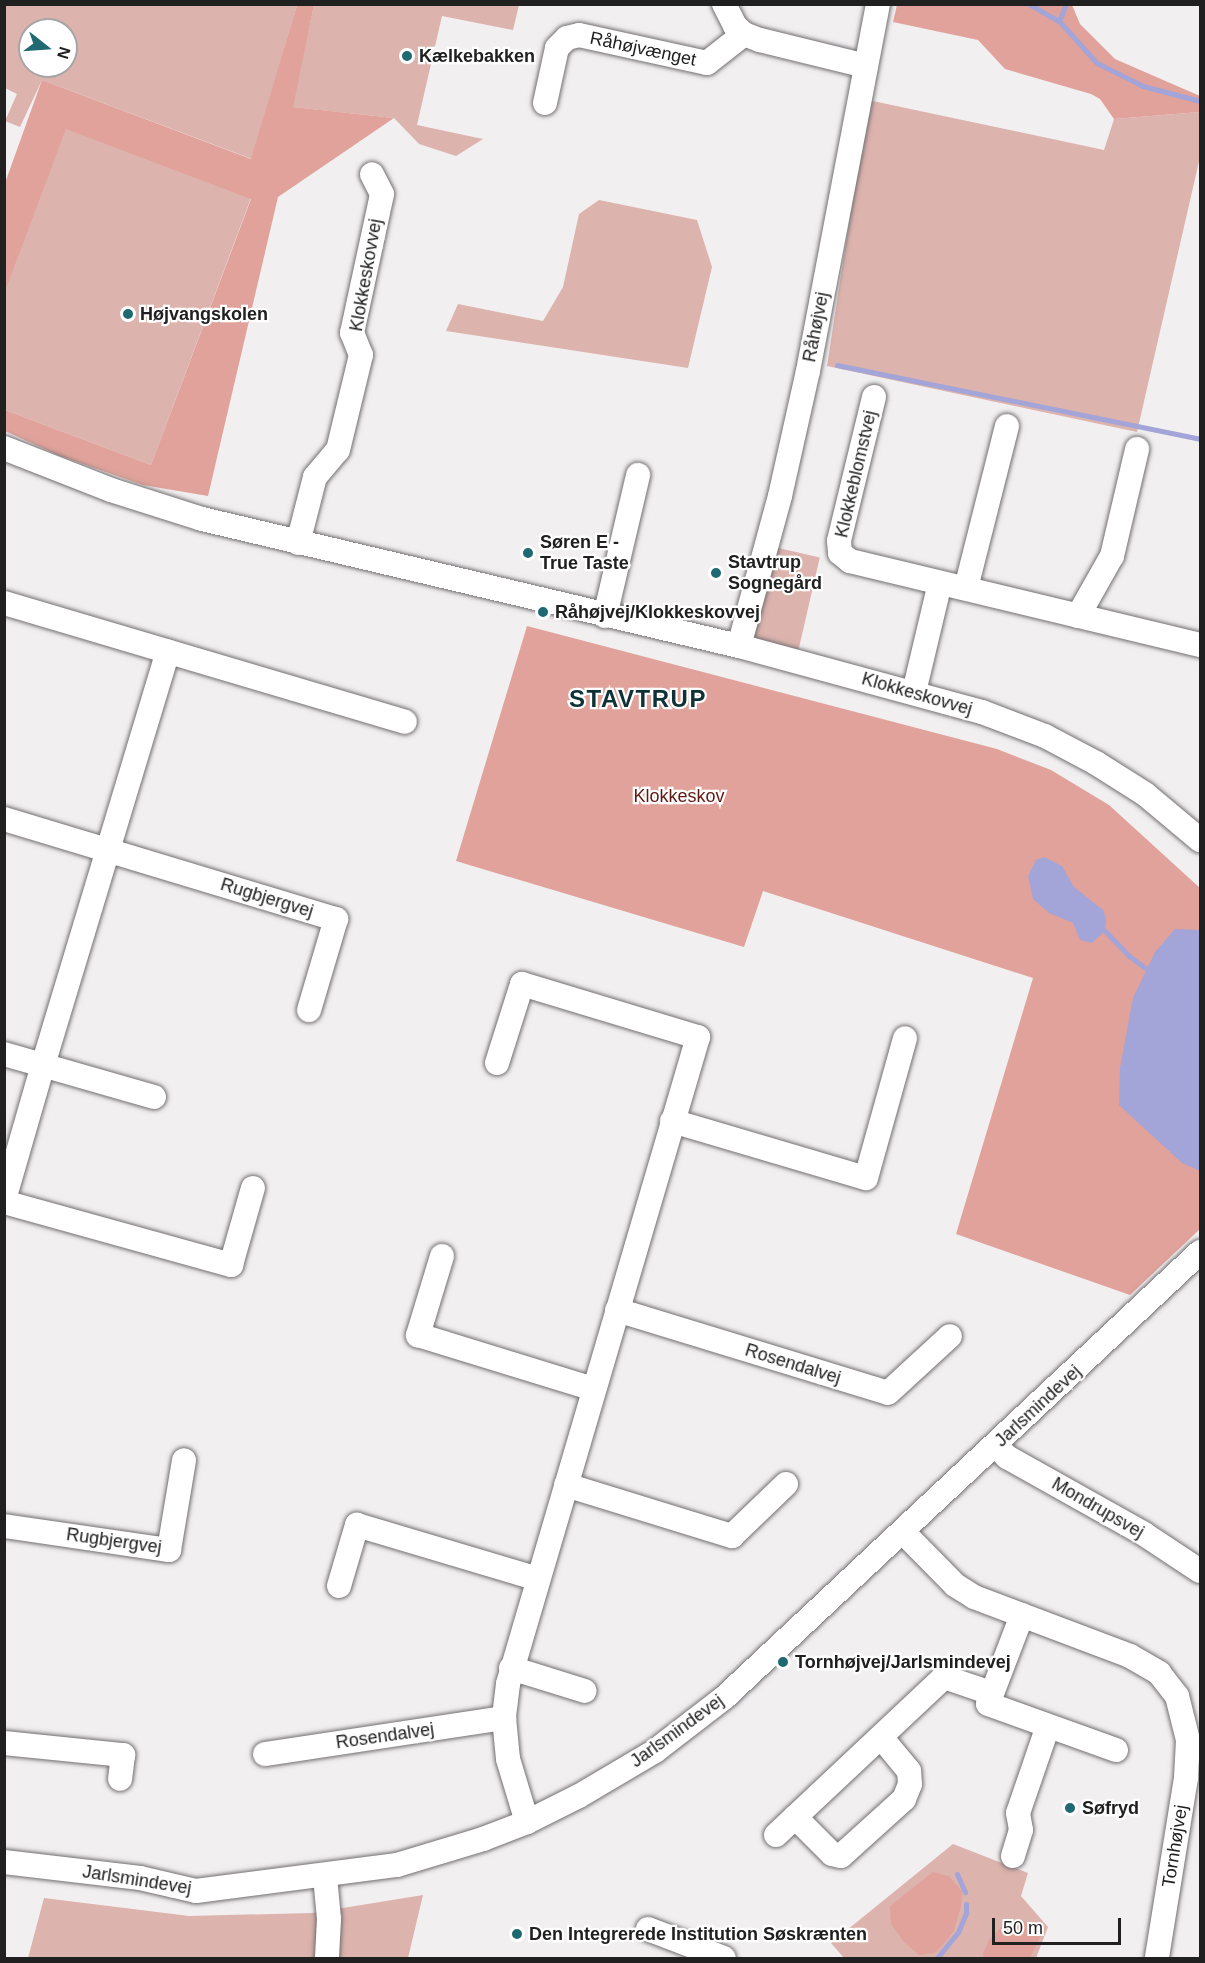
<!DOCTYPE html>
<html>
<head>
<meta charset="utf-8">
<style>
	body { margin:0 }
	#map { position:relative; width:1205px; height:1963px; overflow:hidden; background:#f2eff1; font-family:Helvetica,sans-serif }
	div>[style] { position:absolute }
	.green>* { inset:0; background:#dcb3ad; transform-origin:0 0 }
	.forest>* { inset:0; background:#e0a29a }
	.water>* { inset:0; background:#a3a4d7 }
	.stream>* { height:5px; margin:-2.5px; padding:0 2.5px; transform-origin:2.5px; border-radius:2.5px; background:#a3a4d7 }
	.roads { filter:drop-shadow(0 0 2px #726f71) drop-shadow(0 0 2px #726f71) }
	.minor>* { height:24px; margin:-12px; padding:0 12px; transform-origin:12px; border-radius:12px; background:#fff }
	.dots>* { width:16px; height:16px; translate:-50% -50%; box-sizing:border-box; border:3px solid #fff; border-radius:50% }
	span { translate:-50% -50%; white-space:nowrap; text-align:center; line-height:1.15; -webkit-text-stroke:4.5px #fff; paint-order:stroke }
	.street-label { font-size:18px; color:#212021 }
	.poi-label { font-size:18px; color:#212021; font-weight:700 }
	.left { translate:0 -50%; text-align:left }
	.park-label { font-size:18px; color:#611914 }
	.district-label { font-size:24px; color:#0e3135; font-weight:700; letter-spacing:1.5px }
	.frame { position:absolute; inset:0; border:6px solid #212021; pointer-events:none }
	.north { position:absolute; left:18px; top:18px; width:60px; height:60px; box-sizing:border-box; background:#fff; border:2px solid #a6a6a6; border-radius:50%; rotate:107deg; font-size:16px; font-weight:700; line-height:24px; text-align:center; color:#212021 }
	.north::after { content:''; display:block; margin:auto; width:21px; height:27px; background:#1f6a72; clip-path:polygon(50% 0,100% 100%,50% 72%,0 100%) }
	.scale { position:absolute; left:992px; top:1918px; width:129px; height:27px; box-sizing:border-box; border:3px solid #212021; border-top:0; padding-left:8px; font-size:18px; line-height:21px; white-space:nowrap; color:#212021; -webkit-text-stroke:4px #fff; paint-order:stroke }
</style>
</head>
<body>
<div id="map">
	<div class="green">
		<div style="clip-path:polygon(evenodd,4px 5px,297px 5px,252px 159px,42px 80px,20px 127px,5px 121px,17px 94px,5px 88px,4px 5px,30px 30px,66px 30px,66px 66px,30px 66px,30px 30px)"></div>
		<div style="clip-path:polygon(314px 5px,519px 5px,513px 30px,442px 16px,417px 125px,483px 139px,456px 156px,419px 144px,394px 118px,292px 107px)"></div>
		<div style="clip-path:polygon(868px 100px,1104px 150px,1114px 119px,1200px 112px,1200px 157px,1137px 432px,827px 366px)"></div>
		<div style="clip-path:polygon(66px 128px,251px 198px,151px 465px,5px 410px,4px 291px)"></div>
		<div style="clip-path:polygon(599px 200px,697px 220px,712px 267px,688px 368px,446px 331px,458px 304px,543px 321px,563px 287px,579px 214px)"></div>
		<div style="left:774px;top:547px;width:47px;height:94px;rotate:13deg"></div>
		<div style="clip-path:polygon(953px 1844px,1028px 1873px,1021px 1896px,1048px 1927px,1036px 1958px,844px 1958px,831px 1943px)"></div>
		<div style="clip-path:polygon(423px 1895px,408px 1958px,28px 1958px,44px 1898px,189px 1916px,312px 1913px)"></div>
	</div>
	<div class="forest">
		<div style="clip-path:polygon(297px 5px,314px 5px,293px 107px,394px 118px,278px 197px,208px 496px,143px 485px,60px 456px,5px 431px,5px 410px,151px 465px,251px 199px,66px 129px,5px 291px,5px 183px,42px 80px,251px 159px)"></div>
		<div style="clip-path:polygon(897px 5px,1072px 5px,1080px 24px,1115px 59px,1200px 96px,1200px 112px,1114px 119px,1100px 99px,1091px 94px,1005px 69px,978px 40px,893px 22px)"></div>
		<div style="clip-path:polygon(527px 626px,997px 749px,1051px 770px,1109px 805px,1200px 888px,1200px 1229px,1130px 1295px,956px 1234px,1033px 978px,763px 891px,744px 947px,456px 861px)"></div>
		<div style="clip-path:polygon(933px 1872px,949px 1876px,962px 1891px,961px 1906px,954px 1931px,942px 1946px,934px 1953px,919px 1955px,904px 1942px,891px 1924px,890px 1906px)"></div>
		<div style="clip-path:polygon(1018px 1921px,1030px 1923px,1042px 1933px,1030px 1958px,984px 1958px,983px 1954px,989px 1940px,1003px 1925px)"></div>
	</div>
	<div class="water">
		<div style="clip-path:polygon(1044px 857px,1062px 866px,1074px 887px,1103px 910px,1106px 919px,1105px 931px,1092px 943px,1080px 940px,1073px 923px,1049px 913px,1033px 899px,1028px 876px,1036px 860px)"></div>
		<div style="clip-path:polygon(1175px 929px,1200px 930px,1200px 1171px,1182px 1163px,1119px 1105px,1120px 1068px,1133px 998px,1155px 952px)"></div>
	</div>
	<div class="stream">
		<div style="left:1029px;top:4px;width:34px;rotate:30deg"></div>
		<div style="left:1059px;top:21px;width:57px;rotate:47.9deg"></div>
		<div style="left:1097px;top:63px;width:51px;rotate:26.6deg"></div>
		<div style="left:1143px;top:86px;width:59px;rotate:14.7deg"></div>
		<div style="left:1059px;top:21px;width:18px;rotate:-68deg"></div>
		<div style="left:837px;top:365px;width:370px;rotate:11.5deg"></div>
		<div style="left:1105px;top:931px;width:35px;rotate:46deg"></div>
		<div style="left:1129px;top:956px;width:22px;rotate:36deg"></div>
		<div style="left:957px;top:1874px;width:20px;rotate:66deg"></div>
		<div style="left:937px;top:1958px;width:33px;rotate:-51deg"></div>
		<div style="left:958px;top:1932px;width:21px;rotate:-67deg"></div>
		<div style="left:966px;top:1913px;width:9px;rotate:-90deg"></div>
	</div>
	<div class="roads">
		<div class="minor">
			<div style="left:724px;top:4px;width:25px;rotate:63deg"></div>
			<div style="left:735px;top:26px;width:12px;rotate:42deg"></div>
			<div style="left:744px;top:34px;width:17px;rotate:21deg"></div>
			<div style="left:760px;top:40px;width:109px;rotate:13.8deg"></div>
			<div style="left:545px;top:103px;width:56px;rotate:-77.7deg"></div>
			<div style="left:557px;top:48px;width:14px;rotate:-45deg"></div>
			<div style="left:567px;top:38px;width:12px;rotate:-14deg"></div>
			<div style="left:579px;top:35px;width:131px;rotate:12.3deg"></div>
			<div style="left:707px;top:63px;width:47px;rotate:-38.1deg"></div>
			<div style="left:874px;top:397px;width:148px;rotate:103.7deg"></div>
			<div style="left:839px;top:541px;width:12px;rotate:85deg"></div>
			<div style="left:840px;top:553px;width:13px;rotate:39deg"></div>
			<div style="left:850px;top:561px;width:360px;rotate:13.5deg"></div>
			<div style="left:4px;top:448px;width:115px;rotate:21.4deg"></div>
			<div style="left:111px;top:490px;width:96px;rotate:17.7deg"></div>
			<div style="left:202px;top:519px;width:552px;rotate:13.31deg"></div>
			<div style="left:739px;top:646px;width:252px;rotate:15.2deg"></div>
			<div style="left:982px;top:712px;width:67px;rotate:20.9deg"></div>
			<div style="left:1045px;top:736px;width:58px;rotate:27.9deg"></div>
			<div style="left:1096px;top:763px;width:58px;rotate:32.3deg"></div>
			<div style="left:1145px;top:794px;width:72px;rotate:39.9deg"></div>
			<div style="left:298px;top:543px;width:68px;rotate:-75.6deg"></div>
			<div style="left:315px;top:477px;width:35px;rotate:-50deg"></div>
			<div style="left:338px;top:450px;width:98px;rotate:-76.4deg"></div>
			<div style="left:361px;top:355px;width:24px;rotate:-112deg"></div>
			<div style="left:352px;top:333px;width:142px;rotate:-77.8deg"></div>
			<div style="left:382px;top:194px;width:22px;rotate:-117deg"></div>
			<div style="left:966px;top:588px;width:167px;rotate:-75.8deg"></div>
			<div style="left:4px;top:603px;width:418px;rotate:16.5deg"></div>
			<div style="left:605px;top:616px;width:145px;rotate:-76.8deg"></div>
			<div style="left:1078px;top:616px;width:69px;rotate:-60.5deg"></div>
			<div style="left:1112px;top:556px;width:110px;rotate:-76.8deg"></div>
			<div style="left:739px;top:646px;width:156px;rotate:-74.7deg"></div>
			<div style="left:780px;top:496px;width:128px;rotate:-77.4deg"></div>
			<div style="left:808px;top:371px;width:374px;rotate:-79.2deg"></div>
			<div style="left:914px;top:692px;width:112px;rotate:-76.6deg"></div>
			<div style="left:4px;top:819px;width:347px;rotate:16.8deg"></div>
			<div style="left:336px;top:919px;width:95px;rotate:106.5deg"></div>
			<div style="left:4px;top:1054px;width:156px;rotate:16deg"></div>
			<div style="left:497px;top:1063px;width:83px;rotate:-72.4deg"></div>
			<div style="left:522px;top:984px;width:184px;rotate:16.8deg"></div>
			<div style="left:698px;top:1037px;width:674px;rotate:106.37deg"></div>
			<div style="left:508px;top:1684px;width:34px;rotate:97deg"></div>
			<div style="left:504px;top:1718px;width:41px;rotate:84.4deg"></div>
			<div style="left:508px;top:1759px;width:66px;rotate:73.2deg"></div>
			<div style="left:672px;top:1121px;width:202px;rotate:16.4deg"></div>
			<div style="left:866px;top:1178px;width:145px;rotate:-74.4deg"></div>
			<div style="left:4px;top:1200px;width:141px;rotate:-73.9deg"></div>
			<div style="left:43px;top:1065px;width:432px;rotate:-73.2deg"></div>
			<div style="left:4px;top:1202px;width:236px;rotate:15.5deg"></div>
			<div style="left:231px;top:1265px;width:80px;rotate:-74.1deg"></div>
			<div style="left:442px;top:1256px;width:83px;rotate:106.9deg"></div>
			<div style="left:418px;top:1335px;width:184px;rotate:17.1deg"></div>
			<div style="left:617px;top:1310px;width:283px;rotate:17deg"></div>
			<div style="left:888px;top:1393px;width:84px;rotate:-42.6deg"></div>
			<div style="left:996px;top:1446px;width:16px;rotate:45deg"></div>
			<div style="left:1007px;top:1457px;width:157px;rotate:29.3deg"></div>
			<div style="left:1144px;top:1534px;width:67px;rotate:33.5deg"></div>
			<div style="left:566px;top:1485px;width:174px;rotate:17.1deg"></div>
			<div style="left:732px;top:1536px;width:75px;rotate:-43.9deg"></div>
			<div style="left:4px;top:1526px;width:167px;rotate:8.3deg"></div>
			<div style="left:169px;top:1550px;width:91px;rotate:-80.5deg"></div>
			<div style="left:903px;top:1532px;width:74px;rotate:45.5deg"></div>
			<div style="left:955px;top:1585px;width:22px;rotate:32deg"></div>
			<div style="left:974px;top:1597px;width:167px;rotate:20.7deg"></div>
			<div style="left:1130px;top:1656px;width:34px;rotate:30deg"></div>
			<div style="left:1159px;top:1673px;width:29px;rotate:52deg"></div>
			<div style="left:1177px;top:1696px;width:45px;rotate:76deg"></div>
			<div style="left:1188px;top:1740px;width:38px;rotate:93deg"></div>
			<div style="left:1186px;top:1778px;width:182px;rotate:99.2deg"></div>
			<div style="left:339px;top:1586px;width:64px;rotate:-73.6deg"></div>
			<div style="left:357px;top:1525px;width:189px;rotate:16.6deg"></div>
			<div style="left:1022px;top:1615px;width:95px;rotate:110.9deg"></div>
			<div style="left:988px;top:1704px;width:136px;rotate:19.8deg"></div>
			<div style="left:511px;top:1668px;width:77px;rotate:17.3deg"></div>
			<div style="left:4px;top:1743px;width:120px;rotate:5.8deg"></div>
			<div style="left:123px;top:1755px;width:24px;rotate:97deg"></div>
			<div style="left:265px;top:1754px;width:242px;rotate:-8.6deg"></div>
			<div style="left:795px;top:1817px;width:52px;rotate:45deg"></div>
			<div style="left:832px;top:1854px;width:9px;rotate:13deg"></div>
			<div style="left:841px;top:1856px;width:85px;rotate:-42.1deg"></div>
			<div style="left:904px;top:1799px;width:16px;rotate:-68deg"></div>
			<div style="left:910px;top:1784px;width:13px;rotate:-94deg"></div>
			<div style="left:909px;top:1771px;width:44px;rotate:-129.5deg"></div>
			<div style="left:776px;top:1835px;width:231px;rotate:-43.2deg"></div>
			<div style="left:944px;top:1677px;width:50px;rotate:18.8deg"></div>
			<div style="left:1013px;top:1856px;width:27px;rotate:-73deg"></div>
			<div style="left:1021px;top:1830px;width:17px;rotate:-100deg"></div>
			<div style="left:1018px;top:1813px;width:92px;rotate:-71deg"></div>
			<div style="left:4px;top:1862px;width:137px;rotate:6.7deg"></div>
			<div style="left:140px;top:1878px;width:57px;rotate:13.1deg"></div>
			<div style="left:196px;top:1891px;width:203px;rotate:-7.4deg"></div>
			<div style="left:397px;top:1865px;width:90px;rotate:-16.8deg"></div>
			<div style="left:483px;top:1839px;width:47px;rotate:-21.1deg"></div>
			<div style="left:527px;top:1822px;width:58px;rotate:-26.6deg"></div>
			<div style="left:579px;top:1796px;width:88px;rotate:-30.6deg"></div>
			<div style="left:655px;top:1751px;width:88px;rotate:-37.6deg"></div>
			<div style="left:725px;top:1697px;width:651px;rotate:-43.13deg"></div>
			<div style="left:325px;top:1876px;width:43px;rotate:84.7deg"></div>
			<div style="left:329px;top:1919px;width:39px;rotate:93deg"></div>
			<div style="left:648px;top:1929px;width:81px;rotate:20.9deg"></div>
		</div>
	</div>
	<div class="dots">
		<div style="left:407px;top:56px;background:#1f6a72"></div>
		<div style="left:128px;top:314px;background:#1f6a72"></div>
		<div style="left:528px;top:553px;background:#1f6a72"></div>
		<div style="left:716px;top:573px;background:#1f6a72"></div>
		<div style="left:543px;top:612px;background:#1f6a72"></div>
		<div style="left:783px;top:1662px;background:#1f6a72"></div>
		<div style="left:1070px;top:1808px;background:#1f6a72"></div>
		<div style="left:517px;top:1934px;background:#1f6a72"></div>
	</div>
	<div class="street-label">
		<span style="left:643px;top:49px;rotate:12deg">Råhøjvænget</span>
		<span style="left:366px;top:275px;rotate:-80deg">Klokkeskovvej</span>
		<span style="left:816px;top:327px;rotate:-79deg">Råhøjvej</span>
		<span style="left:856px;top:474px;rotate:-77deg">Klokkeblomstvej</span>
		<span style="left:917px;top:694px;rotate:16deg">Klokkeskovvej</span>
		<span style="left:267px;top:898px;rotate:17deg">Rugbjergvej</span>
		<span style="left:793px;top:1364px;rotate:17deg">Rosendalvej</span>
		<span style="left:1038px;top:1406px;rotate:-43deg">Jarlsmindevej</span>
		<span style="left:1098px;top:1508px;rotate:30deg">Mondrupsvej</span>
		<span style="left:114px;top:1541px;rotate:8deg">Rugbjergvej</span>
		<span style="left:677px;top:1731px;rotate:-36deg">Jarlsmindevej</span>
		<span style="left:385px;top:1736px;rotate:-8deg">Rosendalvej</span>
		<span style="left:1175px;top:1846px;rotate:-81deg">Tornhøjvej</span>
		<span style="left:137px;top:1880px;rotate:9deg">Jarlsmindevej</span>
	</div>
	<div class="poi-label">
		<span class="left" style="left:419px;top:56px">Kælkebakken</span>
		<span class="left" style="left:140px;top:314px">Højvangskolen</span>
		<span class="left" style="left:540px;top:553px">Søren E -<br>True Taste</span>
		<span class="left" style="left:728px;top:573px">Stavtrup<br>Sognegård</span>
		<span class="left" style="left:555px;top:612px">Råhøjvej/Klokkeskovvej</span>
		<span class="left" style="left:795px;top:1662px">Tornhøjvej/Jarlsmindevej</span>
		<span class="left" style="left:1082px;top:1808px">Søfryd</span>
		<span class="left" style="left:529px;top:1934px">Den Integrerede Institution Søskrænten</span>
	</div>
	<div class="park-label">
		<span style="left:679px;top:796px">Klokkeskov</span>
	</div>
	<div class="district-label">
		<span style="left:638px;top:699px">STAVTRUP</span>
	</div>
	<div class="frame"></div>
	<div class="north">N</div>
	<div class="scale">50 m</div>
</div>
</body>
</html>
